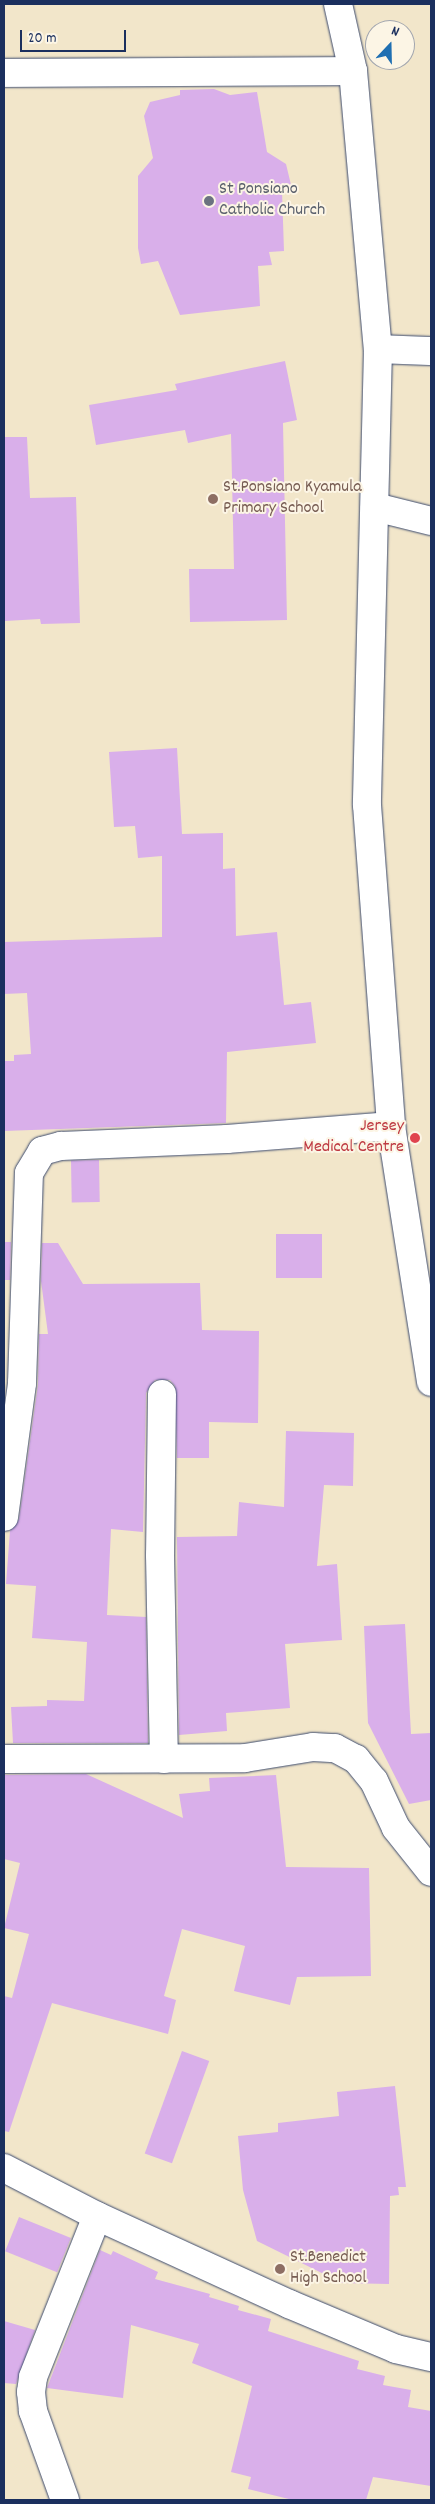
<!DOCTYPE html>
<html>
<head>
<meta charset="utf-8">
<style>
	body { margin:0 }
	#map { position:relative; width:435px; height:2504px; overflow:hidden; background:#f2e6ca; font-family:Dekko,sans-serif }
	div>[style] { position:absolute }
	.building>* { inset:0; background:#d9afea; transform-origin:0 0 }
	.roads { filter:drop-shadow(0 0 1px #3b4a6e) drop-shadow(0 0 1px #3b4a6e) }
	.minor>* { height:28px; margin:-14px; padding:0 14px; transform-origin:14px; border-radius:14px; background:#fff }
	.secondary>* { height:28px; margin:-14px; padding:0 14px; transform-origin:14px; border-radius:14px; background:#fff }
	.dots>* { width:14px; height:14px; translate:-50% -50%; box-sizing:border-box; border:2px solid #fcf5e5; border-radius:50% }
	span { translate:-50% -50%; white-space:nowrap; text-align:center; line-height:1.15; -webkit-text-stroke:4px #fcf5e5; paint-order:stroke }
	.worship-label { font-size:18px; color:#5b616d }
	.left { translate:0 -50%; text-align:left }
	.education-label { font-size:18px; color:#785e54 }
	.health-label { font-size:18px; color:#be3a42 }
	.right { translate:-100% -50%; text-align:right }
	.frame { position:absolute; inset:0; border:5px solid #1b2f5e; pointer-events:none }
	.north { position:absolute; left:365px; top:20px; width:50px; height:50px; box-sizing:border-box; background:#fcf5e5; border:1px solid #a2a6af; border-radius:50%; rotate:21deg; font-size:14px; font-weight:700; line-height:20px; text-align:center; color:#1b2f5e }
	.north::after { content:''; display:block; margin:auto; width:18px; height:22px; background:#1f6fb2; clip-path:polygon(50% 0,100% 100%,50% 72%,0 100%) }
	.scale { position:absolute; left:20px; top:30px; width:106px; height:22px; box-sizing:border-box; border:2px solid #1b2f5e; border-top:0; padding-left:6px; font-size:15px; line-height:18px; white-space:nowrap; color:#1b2f5e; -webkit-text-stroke:4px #fcf5e5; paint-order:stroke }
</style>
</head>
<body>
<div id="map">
	<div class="building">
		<div style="clip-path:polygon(214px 89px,230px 95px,257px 92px,267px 152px,286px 164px,292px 189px,282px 191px,284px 251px,269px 252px,272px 265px,258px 266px,260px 306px,180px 315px,158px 261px,141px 264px,138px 248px,138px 176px,153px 158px,144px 116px,150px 102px,180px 95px,180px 90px)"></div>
		<div style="clip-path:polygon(285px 361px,297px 420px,283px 423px,287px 620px,190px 622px,189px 569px,234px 569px,231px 434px,188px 443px,185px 430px,96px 445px,89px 405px,177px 390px,175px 384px)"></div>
		<div style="clip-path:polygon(4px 437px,27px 437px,30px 498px,76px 497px,80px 623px,41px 624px,40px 619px,5px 621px)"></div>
		<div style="clip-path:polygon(177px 748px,182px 834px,223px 833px,223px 869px,235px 868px,236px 936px,277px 932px,284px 1005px,311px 1002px,316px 1043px,227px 1052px,226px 1123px,4px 1131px,4px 1061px,14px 1061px,14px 1055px,31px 1054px,27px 993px,4px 994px,4px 942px,162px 937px,162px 856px,138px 858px,135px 826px,114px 827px,109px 752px)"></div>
		<div style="left:99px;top:1160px;width:42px;height:28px;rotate:89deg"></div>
		<div style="left:276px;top:1234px;width:46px;height:44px"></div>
		<div style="clip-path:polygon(4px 1242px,11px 1242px,10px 1280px,4px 1280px)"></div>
		<div style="clip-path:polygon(42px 1243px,58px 1243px,83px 1284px,200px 1283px,202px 1330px,259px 1331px,258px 1423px,209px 1422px,209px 1458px,177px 1458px,175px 1386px,170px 1380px,155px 1380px,146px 1393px,143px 1532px,111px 1529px,107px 1615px,146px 1617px,148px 1743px,13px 1743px,11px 1707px,47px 1706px,47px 1700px,84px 1701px,87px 1642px,32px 1638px,36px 1586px,6px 1584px,10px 1531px,19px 1519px,38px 1385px,39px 1334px,48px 1334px,41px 1281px)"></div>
		<div style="clip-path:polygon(286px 1431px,354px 1433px,353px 1486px,324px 1485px,317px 1566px,337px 1564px,342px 1640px,285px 1644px,290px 1708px,226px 1713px,227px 1731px,179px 1735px,177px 1537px,237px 1536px,239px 1502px,284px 1507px)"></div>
		<div style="clip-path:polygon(405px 1624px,411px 1734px,431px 1733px,431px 1800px,409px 1804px,368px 1723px,364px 1626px)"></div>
		<div style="clip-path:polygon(86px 1774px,183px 1818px,179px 1794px,210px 1791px,209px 1778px,276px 1775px,286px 1867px,369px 1868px,371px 1976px,297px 1977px,290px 2005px,234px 1991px,245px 1946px,182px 1929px,164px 1996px,176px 2000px,168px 2034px,52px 2003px,9px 2132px,4px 2131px,4px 1996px,12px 1998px,29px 1934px,4px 1928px,20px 1863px,4px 1859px,4px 1775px)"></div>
		<div style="left:182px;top:2051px;width:29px;height:109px;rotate:20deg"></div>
		<div style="clip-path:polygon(395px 2086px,406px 2187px,398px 2187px,399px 2195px,390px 2196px,389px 2284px,342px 2283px,257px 2241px,243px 2190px,238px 2136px,278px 2132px,278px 2123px,339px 2116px,337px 2092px)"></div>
		<div style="left:19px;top:2217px;width:56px;height:37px;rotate:22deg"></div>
		<div style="clip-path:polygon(100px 2250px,111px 2255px,113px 2251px,158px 2272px,155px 2279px,210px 2294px,209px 2297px,239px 2306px,238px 2310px,271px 2319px,268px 2331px,359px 2361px,357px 2369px,385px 2376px,383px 2385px,411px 2390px,408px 2407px,431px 2411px,431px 2486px,373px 2477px,366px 2500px,293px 2500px,248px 2489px,251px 2477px,231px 2472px,252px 2386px,192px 2363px,199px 2344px,131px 2325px,123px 2398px,47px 2388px)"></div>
		<div style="clip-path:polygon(4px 2321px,35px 2330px,16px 2384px,4px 2383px)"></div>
	</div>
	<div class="roads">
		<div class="minor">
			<div style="left:4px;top:73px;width:349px;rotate:-0.3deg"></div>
			<div style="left:378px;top:349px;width:53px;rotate:2.2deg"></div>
			<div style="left:375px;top:507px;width:58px;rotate:14deg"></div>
			<div style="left:162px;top:1394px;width:161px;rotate:90.7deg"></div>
			<div style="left:160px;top:1555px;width:204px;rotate:88.9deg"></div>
			<div style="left:4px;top:1517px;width:135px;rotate:-82.3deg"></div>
			<div style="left:22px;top:1383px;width:210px;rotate:-88.1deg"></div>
			<div style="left:29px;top:1173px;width:26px;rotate:-59deg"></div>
			<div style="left:42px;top:1151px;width:20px;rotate:-15deg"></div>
			<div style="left:61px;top:1146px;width:166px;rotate:-2.4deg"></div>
			<div style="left:227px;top:1139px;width:165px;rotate:-4.5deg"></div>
			<div style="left:4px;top:1759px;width:241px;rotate:-0.2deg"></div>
			<div style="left:245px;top:1758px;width:69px;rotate:-9.2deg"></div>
			<div style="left:313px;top:1747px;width:22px;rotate:3deg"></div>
			<div style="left:335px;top:1748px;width:24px;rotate:28deg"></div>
			<div style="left:356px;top:1759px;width:28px;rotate:51deg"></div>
			<div style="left:374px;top:1781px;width:52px;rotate:64.9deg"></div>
			<div style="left:396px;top:1828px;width:56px;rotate:51.5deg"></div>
			<div style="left:4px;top:2168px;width:105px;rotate:27.3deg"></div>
			<div style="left:97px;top:2216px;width:211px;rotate:24.6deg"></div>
			<div style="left:289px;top:2304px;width:116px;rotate:22.8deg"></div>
			<div style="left:396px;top:2349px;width:36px;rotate:13deg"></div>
			<div style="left:65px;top:2500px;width:95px;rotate:-109.8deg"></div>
			<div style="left:33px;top:2411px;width:19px;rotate:-96deg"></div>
			<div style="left:31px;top:2392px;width:15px;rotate:-82deg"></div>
			<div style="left:33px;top:2377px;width:173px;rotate:-68.3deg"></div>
		</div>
		<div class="secondary">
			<div style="left:338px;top:4px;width:69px;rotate:77.4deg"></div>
			<div style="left:353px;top:71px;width:279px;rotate:84.9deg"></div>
			<div style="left:378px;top:349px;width:456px;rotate:91.4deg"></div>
			<div style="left:367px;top:805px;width:322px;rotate:85.7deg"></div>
			<div style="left:391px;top:1126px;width:259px;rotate:81.1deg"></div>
		</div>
	</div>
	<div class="dots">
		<div style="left:209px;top:201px;background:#6b7280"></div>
		<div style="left:213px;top:499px;background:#8d6e63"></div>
		<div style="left:415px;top:1138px;background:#e0444e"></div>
		<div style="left:280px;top:2269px;background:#8d6e63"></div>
	</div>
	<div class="worship-label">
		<span class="left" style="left:219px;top:201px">St Ponsiano<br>Catholic Church</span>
	</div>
	<div class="education-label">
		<span class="left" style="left:223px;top:499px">St.Ponsiano Kyamula<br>Primary School</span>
		<span class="left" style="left:290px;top:2269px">St.Benedict<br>High School</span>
	</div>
	<div class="health-label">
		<span class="right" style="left:404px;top:1138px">Jersey<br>Medical Centre</span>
	</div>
	<div class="frame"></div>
	<div class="north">N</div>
	<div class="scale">20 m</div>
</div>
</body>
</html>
